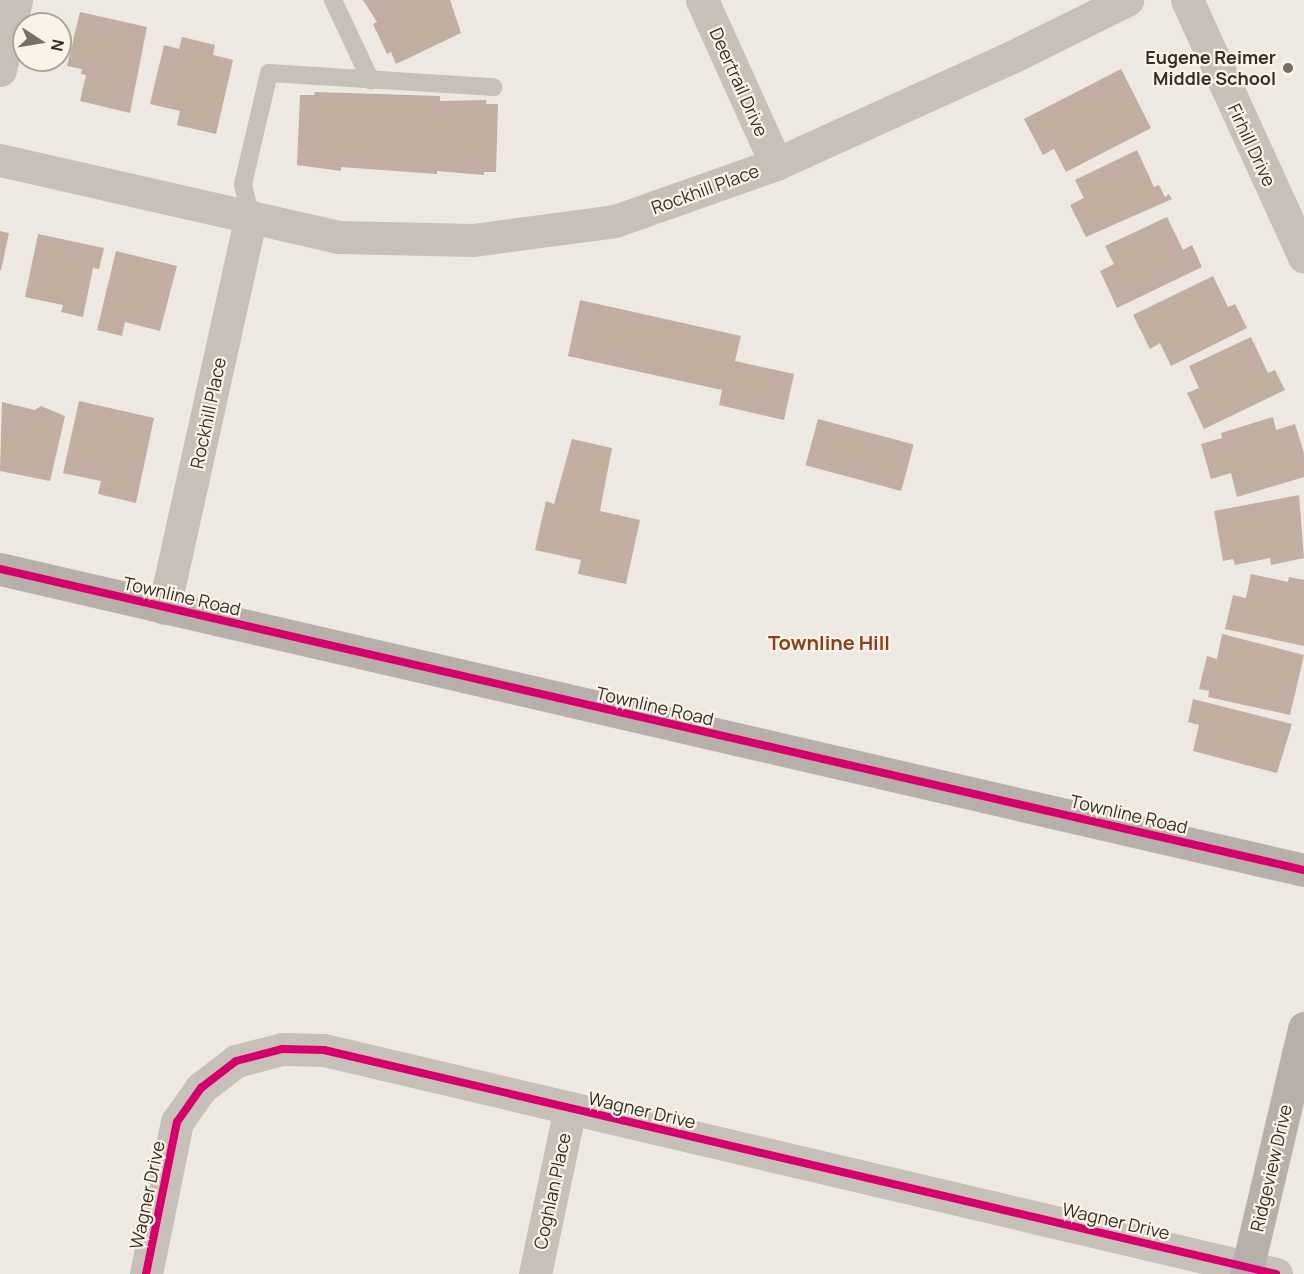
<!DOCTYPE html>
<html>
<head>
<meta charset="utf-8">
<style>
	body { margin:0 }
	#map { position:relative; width:1304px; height:1274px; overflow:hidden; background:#ede8e1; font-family:Manrope,sans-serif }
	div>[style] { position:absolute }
	.building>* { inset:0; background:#c2ada1; transform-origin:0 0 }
	.lane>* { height:18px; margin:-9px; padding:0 9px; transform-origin:9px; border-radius:9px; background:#c7c0b9 }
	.street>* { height:33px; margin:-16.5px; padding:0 16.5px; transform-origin:16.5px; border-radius:16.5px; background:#c7c0b9 }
	.secondary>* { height:33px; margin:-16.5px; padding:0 16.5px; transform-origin:16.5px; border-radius:16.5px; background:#b7b0aa }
	.cycleway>* { height:8px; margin:-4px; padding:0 4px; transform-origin:4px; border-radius:4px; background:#d6006c }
	.dots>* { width:16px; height:16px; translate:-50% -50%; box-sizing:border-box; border:3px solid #faf3e7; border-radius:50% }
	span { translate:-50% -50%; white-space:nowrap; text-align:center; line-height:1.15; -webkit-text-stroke:4.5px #faf3e7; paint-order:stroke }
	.poi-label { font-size:18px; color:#382d27; font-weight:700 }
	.right { translate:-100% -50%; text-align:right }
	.street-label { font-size:18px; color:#382d27 }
	.neighbourhood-label { font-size:20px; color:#8b3e1c; font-weight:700 }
	.north { position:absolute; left:12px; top:12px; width:60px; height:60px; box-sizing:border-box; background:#faf3e7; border:2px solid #aca49a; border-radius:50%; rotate:102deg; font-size:16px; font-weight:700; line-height:24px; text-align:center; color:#382d27 }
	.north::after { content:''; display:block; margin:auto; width:21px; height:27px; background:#776e68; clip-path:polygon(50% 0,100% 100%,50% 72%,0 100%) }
</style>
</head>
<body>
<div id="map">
	<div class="building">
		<div style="clip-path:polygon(363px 0,450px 0,461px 33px,396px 64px,391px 52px,387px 54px,373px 24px,377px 22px)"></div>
		<div style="clip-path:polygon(80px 12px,147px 27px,130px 113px,80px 101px,86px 75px,81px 74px,82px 69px,67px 66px)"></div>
		<div style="clip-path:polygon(182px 37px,215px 45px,213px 55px,233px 60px,216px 134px,177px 125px,180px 111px,150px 104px,164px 45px,179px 49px)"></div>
		<div style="clip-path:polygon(1121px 69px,1151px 128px,1066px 172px,1054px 149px,1043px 155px,1024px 119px)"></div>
		<div style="clip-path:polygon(315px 92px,440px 96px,440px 101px,486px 100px,486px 104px,498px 104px,496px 172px,484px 172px,484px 175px,437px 171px,437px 174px,341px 167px,341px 171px,297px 165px,300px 95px,314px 95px)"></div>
		<div style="clip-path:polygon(1137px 150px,1154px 187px,1159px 185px,1165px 197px,1169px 194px,1172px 199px,1086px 237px,1070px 205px,1084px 198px,1075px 180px)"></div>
		<div style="clip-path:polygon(1167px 217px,1183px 250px,1192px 245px,1202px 267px,1117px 308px,1100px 271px,1114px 264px,1105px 246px)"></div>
		<div style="clip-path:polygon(0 231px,9px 233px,1px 270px,0 270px)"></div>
		<div style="clip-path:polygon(38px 234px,104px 248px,99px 269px,93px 268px,83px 317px,61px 312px,63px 305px,25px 297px)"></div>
		<div style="clip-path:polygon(116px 251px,177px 266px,160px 331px,125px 322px,122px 336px,97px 330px)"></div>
		<div style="clip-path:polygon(1213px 276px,1228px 307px,1235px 304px,1247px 328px,1171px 366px,1160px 343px,1150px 349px,1133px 315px)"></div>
		<div style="clip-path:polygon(580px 300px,741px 336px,735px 361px,794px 374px,784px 420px,719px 405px,722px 390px,568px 356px)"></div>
		<div style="clip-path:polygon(1251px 337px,1268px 373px,1275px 370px,1285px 390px,1204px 429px,1187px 393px,1199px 388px,1189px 366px)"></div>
		<div style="clip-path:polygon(79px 401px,154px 418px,136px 503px,98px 494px,101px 481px,63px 473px)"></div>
		<div style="clip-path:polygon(2px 402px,35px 410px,41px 406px,65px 416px,50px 481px,0 471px)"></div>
		<div style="clip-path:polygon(1273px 417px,1276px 430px,1295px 424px,1304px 453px,1304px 477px,1237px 497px,1231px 473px,1211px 479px,1201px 444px,1222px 438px,1221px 433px)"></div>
		<div style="left:818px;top:419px;width:99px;height:48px;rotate:15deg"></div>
		<div style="clip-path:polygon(572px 439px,612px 448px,600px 511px,640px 520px,626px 584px,578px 574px,581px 560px,535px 550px,546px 501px,554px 504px)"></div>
		<div style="clip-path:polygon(1299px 495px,1304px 558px,1271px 565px,1270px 558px,1235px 565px,1233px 559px,1223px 561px,1214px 511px)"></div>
		<div style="clip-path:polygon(1251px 574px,1288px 582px,1289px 577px,1304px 580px,1304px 646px,1225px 629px,1233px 595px,1246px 598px)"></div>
		<div style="clip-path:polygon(1222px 634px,1304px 655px,1290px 715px,1208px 697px,1209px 691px,1199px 689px,1207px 656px,1217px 659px)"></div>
		<div style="clip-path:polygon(1193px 699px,1292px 724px,1277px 773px,1193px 751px,1199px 725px,1188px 722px)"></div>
	</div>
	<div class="lane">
		<div style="left:333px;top:0;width:89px;rotate:64.9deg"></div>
		<div style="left:251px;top:217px;width:34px;rotate:-104deg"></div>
		<div style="left:243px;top:184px;width:114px;rotate:-76.8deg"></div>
		<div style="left:269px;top:73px;width:225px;rotate:3.6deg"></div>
	</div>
	<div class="street">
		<div style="left:702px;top:0;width:180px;rotate:65.7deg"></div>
		<div style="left:1187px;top:0;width:282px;rotate:65.5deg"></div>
		<div style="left:0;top:70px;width:72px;rotate:-77.1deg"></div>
		<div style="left:0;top:160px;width:348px;rotate:12.8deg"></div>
		<div style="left:339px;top:237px;width:134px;rotate:1.3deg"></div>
		<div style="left:473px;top:240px;width:143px;rotate:-7.6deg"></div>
		<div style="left:615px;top:221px;width:171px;rotate:-19.5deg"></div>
		<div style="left:776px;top:164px;width:257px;rotate:-24.4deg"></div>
		<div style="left:1010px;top:58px;width:131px;rotate:-26.4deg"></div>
		<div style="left:164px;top:608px;width:401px;rotate:-77.5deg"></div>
		<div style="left:146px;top:1274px;width:155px;rotate:-78.5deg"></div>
		<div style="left:177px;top:1122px;width:42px;rotate:-54.8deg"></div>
		<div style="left:201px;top:1088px;width:44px;rotate:-37.6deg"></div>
		<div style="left:236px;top:1061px;width:48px;rotate:-14.6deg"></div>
		<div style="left:282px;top:1049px;width:42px;rotate:1.4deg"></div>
		<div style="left:324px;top:1050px;width:978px;rotate:13.24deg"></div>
		<div style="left:535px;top:1274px;width:170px;rotate:-78.1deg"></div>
	</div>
	<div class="secondary">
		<div style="left:0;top:569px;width:1338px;rotate:13deg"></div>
		<div style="left:1246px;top:1274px;width:253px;rotate:-76.7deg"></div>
	</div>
	<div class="cycleway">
		<div style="left:0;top:569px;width:1338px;rotate:13deg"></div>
		<div style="left:146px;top:1274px;width:155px;rotate:-78.5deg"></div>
		<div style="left:177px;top:1122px;width:42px;rotate:-54.8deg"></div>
		<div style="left:201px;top:1088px;width:44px;rotate:-37.6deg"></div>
		<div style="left:236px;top:1061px;width:48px;rotate:-14.6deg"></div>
		<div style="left:282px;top:1049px;width:42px;rotate:1.4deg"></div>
		<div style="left:324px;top:1050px;width:978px;rotate:13.24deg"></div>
	</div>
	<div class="dots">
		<div style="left:1288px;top:68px;background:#776e68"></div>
	</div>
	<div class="poi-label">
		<span class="right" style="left:1276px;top:68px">Eugene Reimer<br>Middle School</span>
	</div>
	<div class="street-label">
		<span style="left:739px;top:82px;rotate:66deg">Deertrail Drive</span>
		<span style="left:1252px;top:145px;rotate:65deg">Firhill Drive</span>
		<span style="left:705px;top:189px;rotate:-20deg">Rockhill Place</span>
		<span style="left:208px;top:413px;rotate:-78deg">Rockhill Place</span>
		<span style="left:182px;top:596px;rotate:13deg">Townline Road</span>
		<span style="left:655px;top:706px;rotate:13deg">Townline Road</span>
		<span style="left:1129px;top:814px;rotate:13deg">Townline Road</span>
		<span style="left:642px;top:1110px;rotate:13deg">Wagner Drive</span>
		<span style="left:1271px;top:1168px;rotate:-77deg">Ridgeview Drive</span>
		<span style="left:552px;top:1191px;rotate:-78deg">Coghlan Place</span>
		<span style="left:147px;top:1195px;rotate:-78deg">Wagner Drive</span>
		<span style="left:1116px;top:1221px;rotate:13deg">Wagner Drive</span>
	</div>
	<div class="neighbourhood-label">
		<span style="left:829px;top:642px">Townline Hill</span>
	</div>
	<div class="north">N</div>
</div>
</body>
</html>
